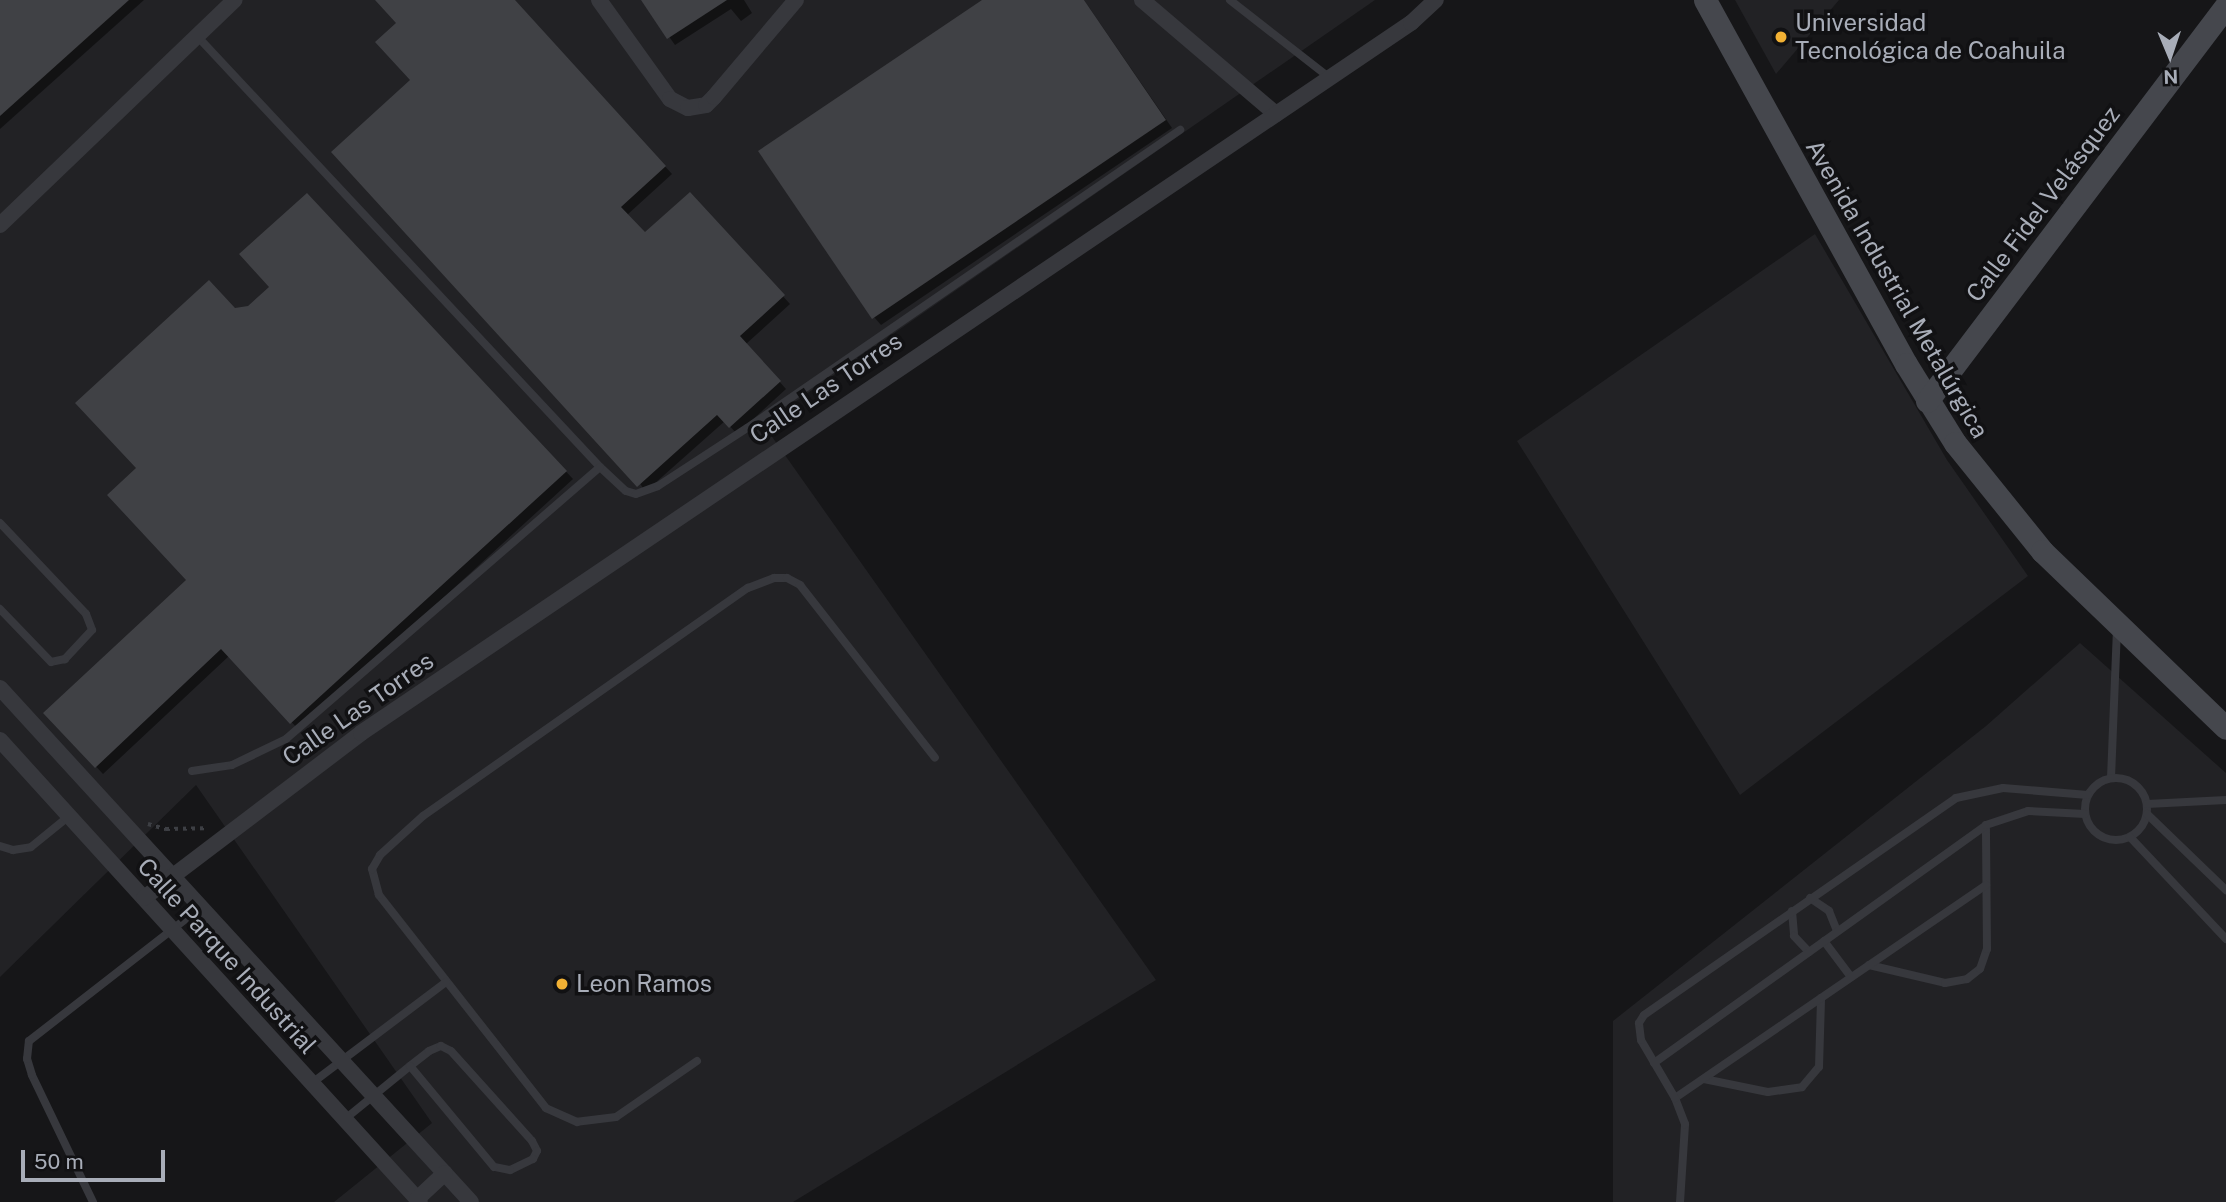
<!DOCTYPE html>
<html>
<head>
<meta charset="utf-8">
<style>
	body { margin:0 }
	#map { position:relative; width:2226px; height:1202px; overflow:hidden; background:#161618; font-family:"Public Sans",sans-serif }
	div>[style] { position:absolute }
	.built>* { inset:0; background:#222225 }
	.shadow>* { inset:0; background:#0007 }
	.building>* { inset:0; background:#404145 }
	.path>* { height:3.5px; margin-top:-1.75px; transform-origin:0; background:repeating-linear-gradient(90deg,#3d3f44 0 3.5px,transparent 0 8.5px) }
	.lane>* { height:8px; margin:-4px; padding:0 4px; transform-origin:4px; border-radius:4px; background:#37383d }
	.lane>.ring { margin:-4px; padding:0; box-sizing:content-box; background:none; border:8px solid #37383d; border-radius:50% }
	.street>* { height:16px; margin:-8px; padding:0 8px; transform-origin:8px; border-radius:8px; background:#37383d }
	.secondary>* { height:23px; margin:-11.5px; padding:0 11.5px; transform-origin:11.5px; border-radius:11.5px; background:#45474d }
	.dots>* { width:19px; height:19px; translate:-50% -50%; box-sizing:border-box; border:4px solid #111113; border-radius:50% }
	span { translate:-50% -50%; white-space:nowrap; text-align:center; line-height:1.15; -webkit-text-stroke:7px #111113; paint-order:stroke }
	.poi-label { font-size:24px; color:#a8adb8 }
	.left { translate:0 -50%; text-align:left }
	.street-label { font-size:24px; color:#a8adb8 }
	.north { position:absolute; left:2135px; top:21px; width:70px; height:70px; -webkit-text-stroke:5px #111113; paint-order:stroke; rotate:178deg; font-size:19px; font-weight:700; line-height:28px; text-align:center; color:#a8adb8 }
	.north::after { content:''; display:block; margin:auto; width:24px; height:32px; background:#a8adb8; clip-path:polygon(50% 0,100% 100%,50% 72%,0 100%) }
	.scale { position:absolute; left:21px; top:1150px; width:144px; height:32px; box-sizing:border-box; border:4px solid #a8adb8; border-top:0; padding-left:9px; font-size:21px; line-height:24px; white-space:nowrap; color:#a8adb8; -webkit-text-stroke:5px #111113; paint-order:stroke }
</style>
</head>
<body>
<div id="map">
	<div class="built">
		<div style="clip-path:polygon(0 0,1375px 0,763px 424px,1156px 980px,793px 1202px,334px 1202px,432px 1123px,196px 785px,0 977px)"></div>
		<div style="clip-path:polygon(1735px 0,1839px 0,1776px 74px)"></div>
		<div style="clip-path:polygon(1815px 234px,1947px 460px,2028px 576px,1740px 795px,1517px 441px)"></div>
		<div style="clip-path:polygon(2080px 643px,2226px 773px,2226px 1202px,1613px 1202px,1613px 1021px,1986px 726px)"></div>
	</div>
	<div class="shadow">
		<div style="clip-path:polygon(0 0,144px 0,0 129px)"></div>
		<div style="clip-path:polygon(377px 0,513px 0,672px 174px,627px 215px,645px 235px,697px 202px,790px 304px,746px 344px,786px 389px,737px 434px,725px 421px,645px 492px,413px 81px,398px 23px)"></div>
		<div style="clip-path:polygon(643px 0,744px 0,752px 13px,741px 21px,731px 9px,675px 45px)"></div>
		<div style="clip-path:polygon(985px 0,1084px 0,1172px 128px,881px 325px,874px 317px)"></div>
		<div style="clip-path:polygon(307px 195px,573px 479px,299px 730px,229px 656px,103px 774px,46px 713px,188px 580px,138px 469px,235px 309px,249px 307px,271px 287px)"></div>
	</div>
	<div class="building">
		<div style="clip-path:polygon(0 0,129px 0,0 116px)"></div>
		<div style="clip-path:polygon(375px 0,515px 0,666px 166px,621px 207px,645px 232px,690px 192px,785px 295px,740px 336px,781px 381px,729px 428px,717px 415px,637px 487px,331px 152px,410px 80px,375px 42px,396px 23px)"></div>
		<div style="clip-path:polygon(641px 0,727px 0,667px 39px)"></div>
		<div style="clip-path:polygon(982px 0,1084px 0,1166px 120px,872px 319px,758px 151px)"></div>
		<div style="clip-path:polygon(307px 193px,567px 471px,290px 724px,221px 649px,95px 768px,43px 713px,186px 580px,107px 495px,136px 468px,75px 403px,209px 280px,235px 308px,248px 306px,269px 287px,239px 254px)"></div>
	</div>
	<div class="path">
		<div style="left:148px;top:824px;width:19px;rotate:16deg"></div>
		<div style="left:166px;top:829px;width:39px;rotate:-1deg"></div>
	</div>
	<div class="lane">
		<div style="left:1230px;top:0;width:127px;rotate:38deg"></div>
		<div style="left:198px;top:37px;width:589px;rotate:46.93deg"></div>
		<div style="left:600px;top:467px;width:35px;rotate:43deg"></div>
		<div style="left:626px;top:491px;width:10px;rotate:17deg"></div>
		<div style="left:636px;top:494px;width:23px;rotate:-20deg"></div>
		<div style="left:658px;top:486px;width:106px;rotate:-33.1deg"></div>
		<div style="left:747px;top:428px;width:526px;rotate:-34.54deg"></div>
		<div style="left:0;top:523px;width:125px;rotate:46.6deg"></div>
		<div style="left:86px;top:614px;width:17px;rotate:69deg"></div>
		<div style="left:92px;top:630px;width:40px;rotate:133deg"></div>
		<div style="left:65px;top:659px;width:14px;rotate:168deg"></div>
		<div style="left:51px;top:662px;width:74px;rotate:-133.9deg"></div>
		<div style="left:192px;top:771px;width:40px;rotate:-8.5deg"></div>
		<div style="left:232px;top:765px;width:60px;rotate:-25.7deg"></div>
		<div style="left:286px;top:739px;width:415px;rotate:-40.9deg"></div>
		<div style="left:2111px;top:778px;width:149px;rotate:-87.7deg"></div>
		<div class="ring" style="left:2085px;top:778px;width:54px;height:54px"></div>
		<div style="left:2147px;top:804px;width:79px;rotate:-2.9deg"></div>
		<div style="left:2147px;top:814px;width:110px;rotate:43.9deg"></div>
		<div style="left:2130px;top:837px;width:140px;rotate:46.7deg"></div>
		<div style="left:0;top:846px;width:14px;rotate:17deg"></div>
		<div style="left:13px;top:850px;width:18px;rotate:-9deg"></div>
		<div style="left:31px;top:847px;width:49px;rotate:-39.2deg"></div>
		<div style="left:1810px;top:898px;width:23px;rotate:34deg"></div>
		<div style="left:1829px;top:911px;width:22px;rotate:68deg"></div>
		<div style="left:1792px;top:911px;width:25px;rotate:85deg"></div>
		<div style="left:1794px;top:936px;width:22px;rotate:47deg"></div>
		<div style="left:1824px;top:941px;width:45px;rotate:53.1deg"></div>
		<div style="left:1869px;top:965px;width:78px;rotate:13.3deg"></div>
		<div style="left:1945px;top:983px;width:22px;rotate:-10deg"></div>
		<div style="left:1967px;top:979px;width:16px;rotate:-38deg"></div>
		<div style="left:1980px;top:969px;width:21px;rotate:-71deg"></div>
		<div style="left:1987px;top:949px;width:124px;rotate:-90.5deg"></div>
		<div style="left:697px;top:1061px;width:98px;rotate:145.3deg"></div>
		<div style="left:616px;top:1117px;width:39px;rotate:173deg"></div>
		<div style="left:577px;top:1122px;width:34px;rotate:-156deg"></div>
		<div style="left:546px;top:1108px;width:271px;rotate:-128.1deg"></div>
		<div style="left:379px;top:895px;width:27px;rotate:-105deg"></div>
		<div style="left:372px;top:869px;width:16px;rotate:-60deg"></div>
		<div style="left:380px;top:855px;width:58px;rotate:-42.2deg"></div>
		<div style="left:423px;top:816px;width:397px;rotate:-35.1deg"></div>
		<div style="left:748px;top:588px;width:28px;rotate:-21deg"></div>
		<div style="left:774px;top:578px;width:13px"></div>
		<div style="left:787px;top:578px;width:15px;rotate:28deg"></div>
		<div style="left:800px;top:585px;width:219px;rotate:52deg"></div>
		<div style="left:1654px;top:1063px;width:408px;rotate:-35.6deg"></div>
		<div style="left:1986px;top:825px;width:44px;rotate:-18.4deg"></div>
		<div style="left:2028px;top:811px;width:57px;rotate:3deg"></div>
		<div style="left:1704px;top:1079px;width:65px;rotate:11.5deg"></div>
		<div style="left:1768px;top:1092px;width:34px;rotate:-8deg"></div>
		<div style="left:1802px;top:1087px;width:26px;rotate:-50deg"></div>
		<div style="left:1819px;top:1067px;width:69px;rotate:-88.3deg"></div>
		<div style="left:312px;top:1083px;width:168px;rotate:-37deg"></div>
		<div style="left:1675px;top:1098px;width:377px;rotate:-34.4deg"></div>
		<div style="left:345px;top:1119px;width:84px;rotate:-39.2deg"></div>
		<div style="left:410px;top:1066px;width:24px;rotate:-38deg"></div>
		<div style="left:429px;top:1051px;width:13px;rotate:-23deg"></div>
		<div style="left:441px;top:1046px;width:11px;rotate:27deg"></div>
		<div style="left:451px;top:1051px;width:121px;rotate:48deg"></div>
		<div style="left:532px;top:1141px;width:11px;rotate:63deg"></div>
		<div style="left:537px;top:1151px;width:9px;rotate:117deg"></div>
		<div style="left:533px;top:1159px;width:25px;rotate:154deg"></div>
		<div style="left:510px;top:1170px;width:16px;rotate:-169deg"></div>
		<div style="left:494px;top:1167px;width:131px;rotate:-129.7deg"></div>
		<div style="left:93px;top:1202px;width:141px;rotate:-115.7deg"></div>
		<div style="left:32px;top:1075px;width:17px;rotate:-107deg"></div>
		<div style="left:27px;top:1059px;width:18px;rotate:-84deg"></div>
		<div style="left:29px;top:1041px;width:218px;rotate:-37.9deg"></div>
		<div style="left:1680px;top:1202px;width:78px;rotate:-86.3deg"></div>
		<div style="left:1685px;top:1124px;width:28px;rotate:-111deg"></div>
		<div style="left:1675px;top:1098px;width:67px;rotate:-120.4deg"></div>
		<div style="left:1641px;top:1040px;width:17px;rotate:-97deg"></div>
		<div style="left:1639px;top:1023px;width:9px;rotate:-58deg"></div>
		<div style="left:1644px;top:1015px;width:380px;rotate:-34.8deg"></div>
		<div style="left:1956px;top:798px;width:48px;rotate:-12deg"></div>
		<div style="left:2003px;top:788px;width:85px;rotate:4.7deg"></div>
	</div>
	<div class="street">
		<div style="left:599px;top:0;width:122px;rotate:54.4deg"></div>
		<div style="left:670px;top:99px;width:20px;rotate:27deg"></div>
		<div style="left:688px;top:108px;width:18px;rotate:-9deg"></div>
		<div style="left:706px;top:105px;width:11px;rotate:-45deg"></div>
		<div style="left:714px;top:97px;width:127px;rotate:-49.8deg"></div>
		<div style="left:1142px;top:0;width:176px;rotate:40.4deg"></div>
		<div style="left:0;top:225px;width:325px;rotate:-43.8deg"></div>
		<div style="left:0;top:688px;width:697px;rotate:47.5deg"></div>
		<div style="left:0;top:740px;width:624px;rotate:47.73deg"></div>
		<div style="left:144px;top:898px;width:273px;rotate:-37.2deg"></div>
		<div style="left:361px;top:733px;width:1268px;rotate:-34.07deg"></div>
		<div style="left:1411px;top:23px;width:34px;rotate:-43deg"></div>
		<div style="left:417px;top:1199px;width:38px;rotate:-43deg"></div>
	</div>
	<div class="secondary">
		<div style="left:1705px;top:0;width:416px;rotate:61.1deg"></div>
		<div style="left:1906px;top:364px;width:93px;rotate:58.2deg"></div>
		<div style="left:1955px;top:443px;width:139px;rotate:51.1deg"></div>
		<div style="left:2042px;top:551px;width:255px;rotate:43.9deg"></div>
		<div style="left:1927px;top:401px;width:495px;rotate:-52.9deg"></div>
	</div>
	<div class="dots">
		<div style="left:1781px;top:37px;background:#f2b134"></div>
		<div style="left:562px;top:984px;background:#f2b134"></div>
	</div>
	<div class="poi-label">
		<span class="left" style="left:1795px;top:37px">Universidad<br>Tecnológica de Coahuila</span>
		<span class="left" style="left:576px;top:984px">Leon Ramos</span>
	</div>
	<div class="street-label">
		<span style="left:2043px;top:204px;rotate:-53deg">Calle Fidel Velásquez</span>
		<span style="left:1897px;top:289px;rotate:60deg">Avenida Industrial Metalúrgica</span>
		<span style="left:826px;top:388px;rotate:-34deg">Calle Las Torres</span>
		<span style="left:358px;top:709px;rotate:-35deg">Calle Las Torres</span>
		<span style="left:227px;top:956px;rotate:48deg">Calle Parque Industrial</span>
	</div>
	<div class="north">N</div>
	<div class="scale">50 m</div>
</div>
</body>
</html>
